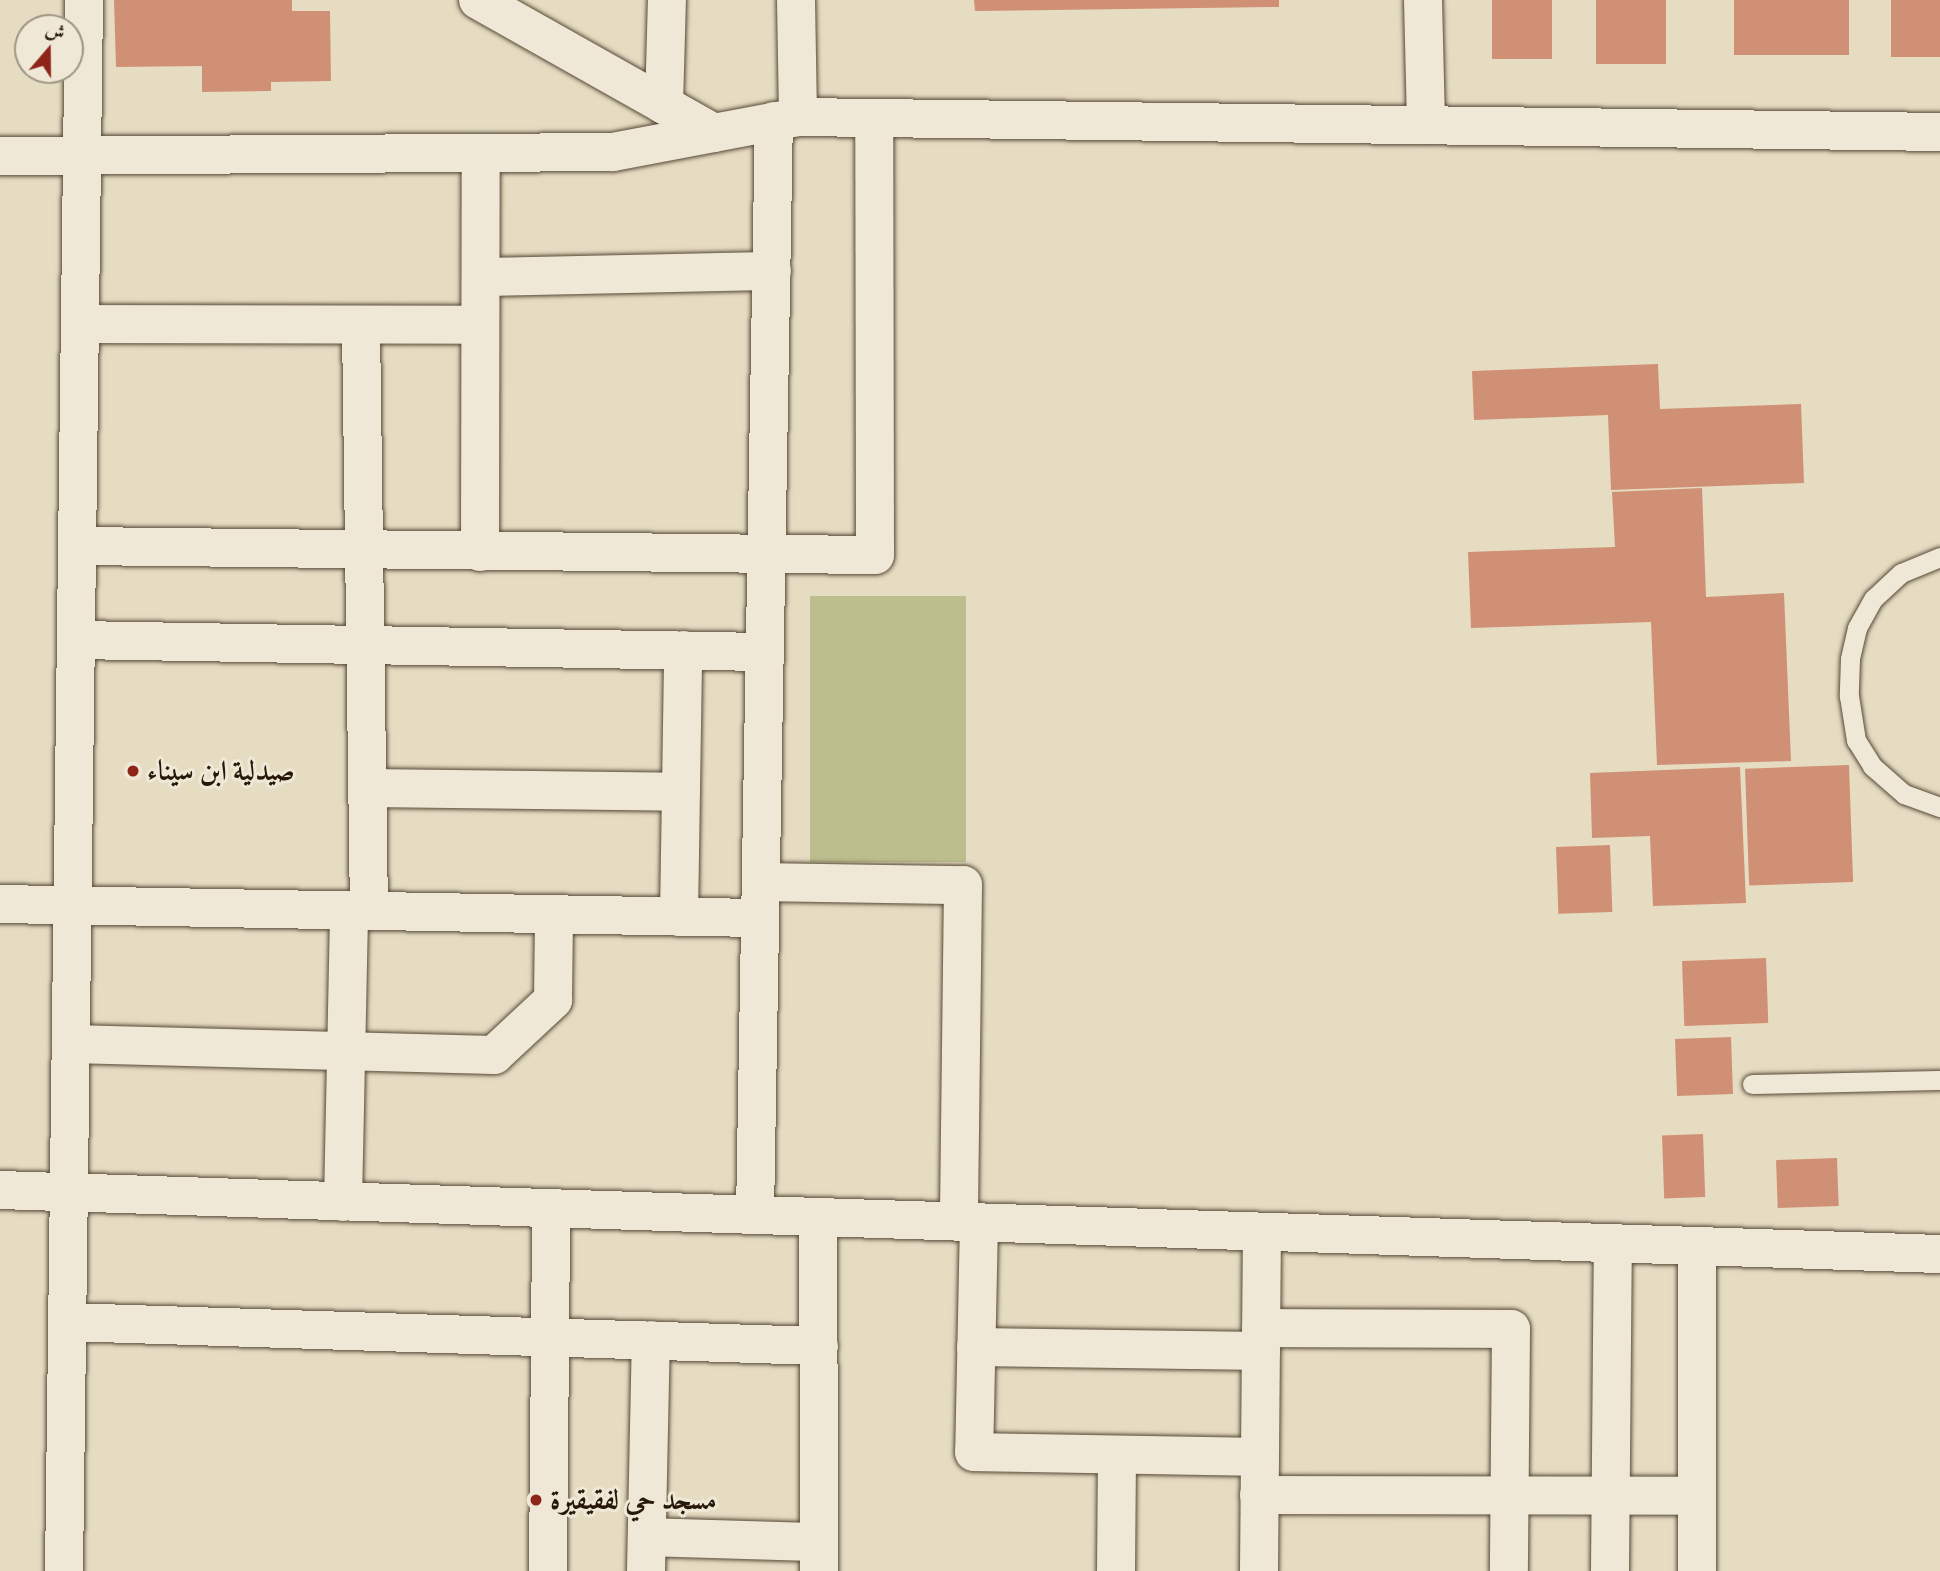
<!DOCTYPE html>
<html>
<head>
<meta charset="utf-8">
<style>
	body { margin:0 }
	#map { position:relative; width:1940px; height:1571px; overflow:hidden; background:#e6dcc2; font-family:"IM FELL Great Primer",Amiri,serif }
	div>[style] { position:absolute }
	.green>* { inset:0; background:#bcbe8e; transform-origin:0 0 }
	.building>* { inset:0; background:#d09075; transform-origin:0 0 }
	.roads { filter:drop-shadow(0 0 2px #574936) drop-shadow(0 0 2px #574936) }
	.lane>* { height:19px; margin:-9.5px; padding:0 9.5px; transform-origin:9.5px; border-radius:9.5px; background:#efe8d7 }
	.street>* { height:38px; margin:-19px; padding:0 19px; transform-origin:19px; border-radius:19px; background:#efe8d7 }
	.dots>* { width:19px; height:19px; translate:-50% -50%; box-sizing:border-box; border:4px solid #efe8d7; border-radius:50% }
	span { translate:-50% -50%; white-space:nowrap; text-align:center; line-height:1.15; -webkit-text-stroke:6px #efe8d7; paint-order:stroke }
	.poi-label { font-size:28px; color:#271808; font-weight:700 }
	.left { translate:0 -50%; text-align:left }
	.north { position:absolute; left:14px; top:14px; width:70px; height:70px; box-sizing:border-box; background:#efe8d7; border:2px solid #9f9584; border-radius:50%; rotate:20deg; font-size:19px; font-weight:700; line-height:28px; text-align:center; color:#271808 }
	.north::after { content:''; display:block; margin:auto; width:24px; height:32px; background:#8f2418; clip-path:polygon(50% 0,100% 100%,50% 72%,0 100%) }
</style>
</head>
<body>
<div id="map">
	<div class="green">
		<div style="left:966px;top:596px;width:266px;height:156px;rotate:90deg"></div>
	</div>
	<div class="building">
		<div style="clip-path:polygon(114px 0,292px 0,292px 11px,330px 11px,331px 81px,271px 82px,271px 91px,202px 92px,202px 66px,116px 67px)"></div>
		<div style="clip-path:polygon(974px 0,1279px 0,1279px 7px,975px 11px)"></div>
		<div style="left:1492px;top:0;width:60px;height:59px"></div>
		<div style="left:1596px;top:0;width:70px;height:64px"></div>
		<div style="left:1734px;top:0;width:115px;height:55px"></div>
		<div style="left:1891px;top:0;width:49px;height:57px"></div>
		<div style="clip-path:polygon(1658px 364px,1660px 409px,1801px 404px,1804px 483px,1611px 490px,1608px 415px,1474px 420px,1472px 371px)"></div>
		<div style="clip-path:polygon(1702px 488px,1706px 597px,1784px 593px,1791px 761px,1657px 765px,1651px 622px,1471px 628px,1468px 552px,1615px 547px,1612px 492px)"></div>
		<div style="left:1849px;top:765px;width:117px;height:104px;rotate:88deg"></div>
		<div style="clip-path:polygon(1740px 767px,1746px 903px,1653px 906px,1650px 836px,1592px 838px,1590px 773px)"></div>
		<div style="left:1610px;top:845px;width:67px;height:54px;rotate:88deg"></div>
		<div style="left:1766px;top:958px;width:65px;height:84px;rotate:88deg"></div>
		<div style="left:1731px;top:1037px;width:57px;height:56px;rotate:88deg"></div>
		<div style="left:1703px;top:1134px;width:63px;height:41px;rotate:88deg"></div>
		<div style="left:1837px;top:1158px;width:48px;height:61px;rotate:88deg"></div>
	</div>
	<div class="roads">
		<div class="lane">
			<div style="left:1940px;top:557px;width:42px;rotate:157.7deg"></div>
			<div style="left:1901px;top:573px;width:38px;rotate:137deg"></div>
			<div style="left:1873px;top:599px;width:33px;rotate:119deg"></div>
			<div style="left:1857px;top:628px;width:32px;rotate:103deg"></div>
			<div style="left:1850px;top:659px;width:37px;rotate:92deg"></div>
			<div style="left:1849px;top:696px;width:45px;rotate:81deg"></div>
			<div style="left:1856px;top:740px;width:31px;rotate:58deg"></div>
			<div style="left:1872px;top:766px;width:43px;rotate:41.2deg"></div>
			<div style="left:1904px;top:794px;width:38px;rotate:20deg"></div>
			<div style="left:1752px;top:1084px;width:188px;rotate:-1.2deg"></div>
		</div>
		<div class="street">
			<div style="left:478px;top:0;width:271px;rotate:29.4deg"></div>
			<div style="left:796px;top:0;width:117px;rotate:89deg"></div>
			<div style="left:1423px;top:0;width:125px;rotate:88.6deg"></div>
			<div style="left:664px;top:105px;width:105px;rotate:-88.4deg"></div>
			<div style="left:0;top:156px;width:613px;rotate:-0.37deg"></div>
			<div style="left:613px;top:152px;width:188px;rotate:-10.7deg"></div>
			<div style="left:798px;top:117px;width:1142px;rotate:0.75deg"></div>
			<div style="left:481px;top:277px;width:291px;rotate:-1.2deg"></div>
			<div style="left:81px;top:324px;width:399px;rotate:0.1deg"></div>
			<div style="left:361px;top:325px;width:586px;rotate:89.22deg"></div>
			<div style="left:78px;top:546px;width:797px;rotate:0.65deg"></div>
			<div style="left:875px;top:555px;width:437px;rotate:-90.1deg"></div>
			<div style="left:480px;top:552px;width:399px;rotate:-89.9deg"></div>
			<div style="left:76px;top:640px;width:689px;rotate:1deg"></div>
			<div style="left:367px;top:788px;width:314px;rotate:0.7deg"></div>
			<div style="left:761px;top:882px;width:202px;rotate:0.9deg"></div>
			<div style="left:963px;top:885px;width:337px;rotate:90.7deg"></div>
			<div style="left:0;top:904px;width:760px;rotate:1.06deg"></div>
			<div style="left:679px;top:917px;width:267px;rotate:-89.1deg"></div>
			<div style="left:71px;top:1044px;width:423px;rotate:1.5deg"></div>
			<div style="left:494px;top:1055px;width:81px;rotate:-43deg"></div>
			<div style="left:553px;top:1000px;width:85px;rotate:-89.3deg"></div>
			<div style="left:0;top:1190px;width:1941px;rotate:1.89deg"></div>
			<div style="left:343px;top:1202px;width:291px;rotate:-88.8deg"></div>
			<div style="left:755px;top:1215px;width:1094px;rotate:-89.01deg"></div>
			<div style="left:818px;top:1217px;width:354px;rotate:89.8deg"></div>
			<div style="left:979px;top:1222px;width:230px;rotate:91.2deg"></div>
			<div style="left:974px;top:1452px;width:286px;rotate:1deg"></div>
			<div style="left:1697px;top:1246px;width:325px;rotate:90deg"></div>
			<div style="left:67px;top:1322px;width:752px;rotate:1.83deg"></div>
			<div style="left:1261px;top:1328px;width:250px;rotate:0.2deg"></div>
			<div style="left:1511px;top:1329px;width:242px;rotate:90.5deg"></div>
			<div style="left:976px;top:1347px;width:285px;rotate:0.8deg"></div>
			<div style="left:1259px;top:1495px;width:438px;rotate:0.1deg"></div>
			<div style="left:647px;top:1537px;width:172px;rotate:1.7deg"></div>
			<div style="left:64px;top:1571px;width:1571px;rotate:-89.27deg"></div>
			<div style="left:548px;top:1571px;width:362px;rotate:-89.5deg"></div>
			<div style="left:646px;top:1571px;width:231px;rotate:-88.8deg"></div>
			<div style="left:1116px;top:1571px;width:116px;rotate:-89.5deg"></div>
			<div style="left:1259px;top:1571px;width:339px;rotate:-89.5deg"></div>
			<div style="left:1610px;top:1571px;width:328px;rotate:-89.5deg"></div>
		</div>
	</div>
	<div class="dots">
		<div style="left:133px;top:771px;background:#8f2418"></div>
		<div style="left:536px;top:1500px;background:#8f2418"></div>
	</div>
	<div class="poi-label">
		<span class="left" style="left:147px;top:771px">صيدلية ابن سيناء</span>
		<span class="left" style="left:550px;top:1500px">مسجد حي لفقيقيرة</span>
	</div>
	<div class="north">ش</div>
</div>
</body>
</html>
